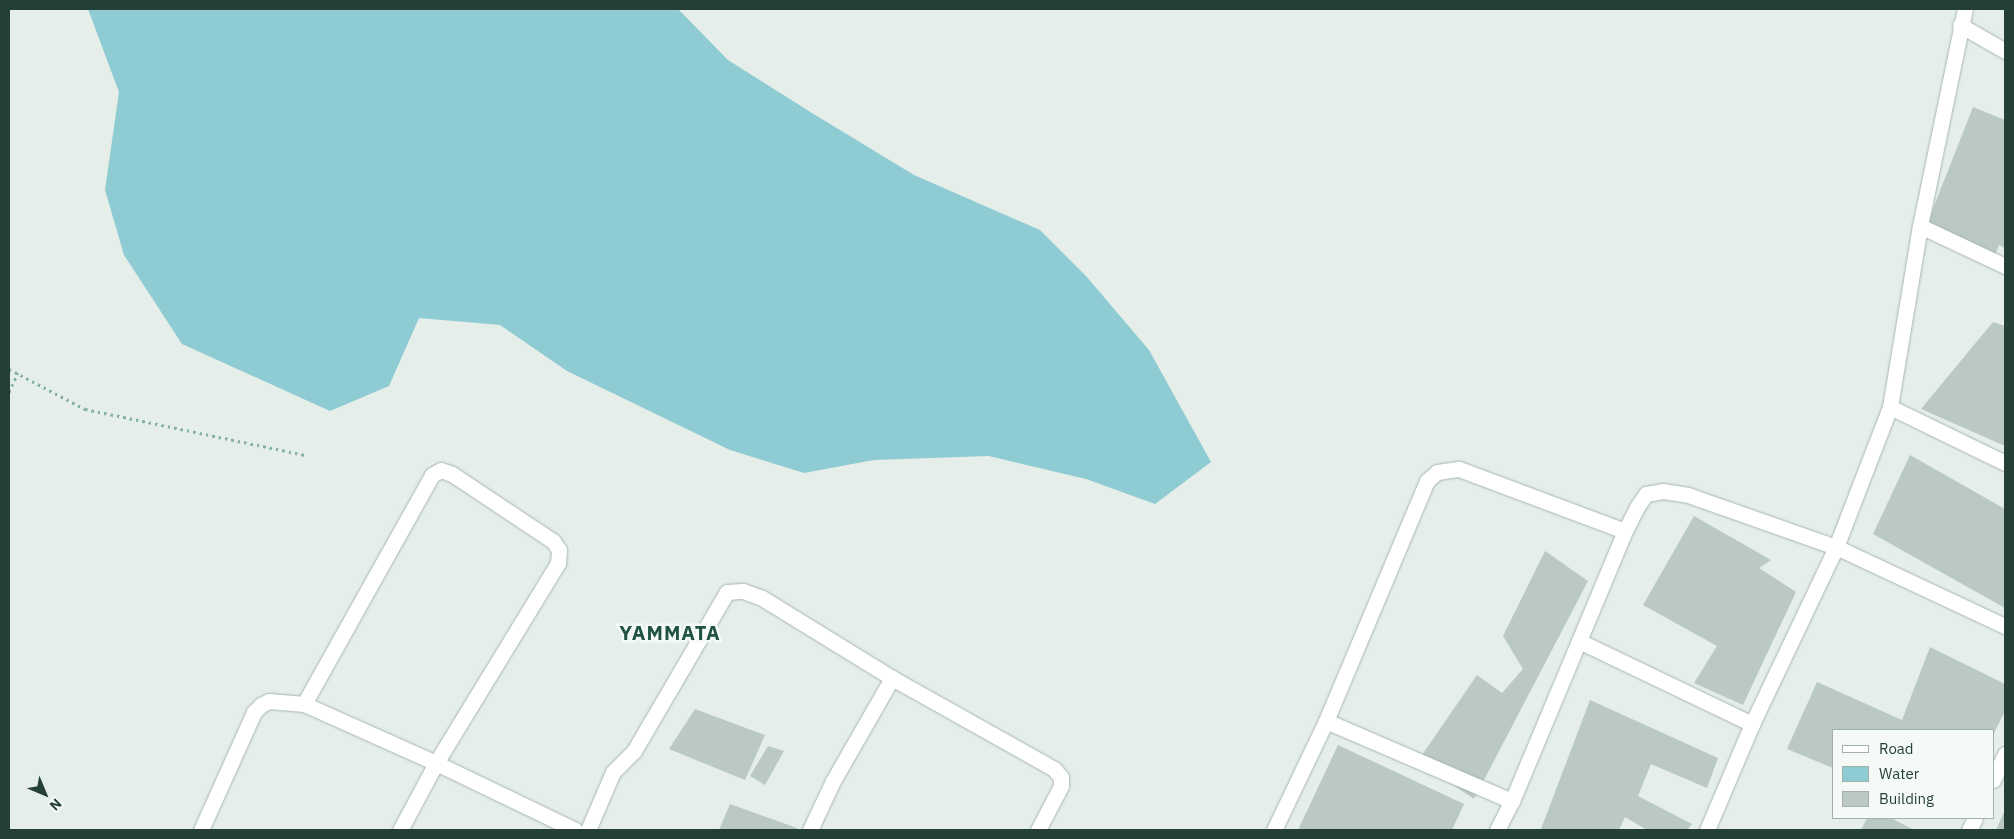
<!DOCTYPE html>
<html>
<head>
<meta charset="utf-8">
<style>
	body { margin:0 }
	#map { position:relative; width:2014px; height:839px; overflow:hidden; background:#e5eee9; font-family:"IBM Plex Sans",sans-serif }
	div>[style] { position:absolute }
	.water>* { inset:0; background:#8ecbd2 }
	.building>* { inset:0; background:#bac9c2 }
	.path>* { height:3px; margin-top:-1.5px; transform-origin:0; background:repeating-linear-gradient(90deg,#85b1a1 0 2.5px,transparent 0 6.5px) }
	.roads { filter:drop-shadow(0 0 1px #a7b6b0) drop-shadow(0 0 1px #a7b6b0) }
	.street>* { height:15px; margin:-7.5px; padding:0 7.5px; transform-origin:7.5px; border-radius:7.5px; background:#fff }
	span { translate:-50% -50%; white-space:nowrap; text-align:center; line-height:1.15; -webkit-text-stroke:5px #f5faf7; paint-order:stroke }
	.district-label { font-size:20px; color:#1f5243; font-weight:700; letter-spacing:1px }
	.frame { position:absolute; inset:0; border:10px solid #244036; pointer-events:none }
	.legend { position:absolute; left:1832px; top:729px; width:162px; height:90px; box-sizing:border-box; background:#f5faf7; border:1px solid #a1b0aa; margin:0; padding:6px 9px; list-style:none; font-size:15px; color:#244036 }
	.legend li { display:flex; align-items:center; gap:10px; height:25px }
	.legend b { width:25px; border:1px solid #a1b0aa }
	.north { position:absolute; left:20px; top:769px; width:50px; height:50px; -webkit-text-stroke:4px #f5faf7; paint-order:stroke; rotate:135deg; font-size:14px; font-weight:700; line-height:20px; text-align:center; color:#244036 }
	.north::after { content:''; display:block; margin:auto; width:18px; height:22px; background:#244036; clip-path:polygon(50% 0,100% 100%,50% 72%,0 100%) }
</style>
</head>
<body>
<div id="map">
	<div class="water">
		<div style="clip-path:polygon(88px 9px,678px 9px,728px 60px,812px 113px,914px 175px,1040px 230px,1086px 276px,1149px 350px,1211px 462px,1155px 504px,1086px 479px,989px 456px,874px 460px,804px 473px,730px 450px,567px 371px,500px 325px,419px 318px,389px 386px,330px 411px,182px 344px,124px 255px,105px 190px,119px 92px)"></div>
	</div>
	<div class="building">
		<div style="clip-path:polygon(1973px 107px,2005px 120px,2005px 248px,1999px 245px,1995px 255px,1925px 229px)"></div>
		<div style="clip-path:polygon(1993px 322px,2005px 326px,2005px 446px,1921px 409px)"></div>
		<div style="clip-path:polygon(1910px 455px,2005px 509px,2005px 608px,1873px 534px)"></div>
		<div style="clip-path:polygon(1694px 516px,1771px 560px,1759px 568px,1796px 592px,1743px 705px,1694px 683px,1717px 646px,1643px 605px)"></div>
		<div style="clip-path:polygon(1545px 551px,1588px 581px,1474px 799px,1418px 761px,1477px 675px,1502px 693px,1523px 669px,1503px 636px)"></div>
		<div style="clip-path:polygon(1930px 647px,2005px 684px,2005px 711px,1993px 735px,1993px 730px,1833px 730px,1833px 768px,1787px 749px,1817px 682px,1902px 720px)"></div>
		<div style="clip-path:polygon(1590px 700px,1718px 758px,1707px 788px,1651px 764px,1638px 796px,1692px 824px,1687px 830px,1647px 830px,1625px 817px,1619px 830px,1541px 829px)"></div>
		<div style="clip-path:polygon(695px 709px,765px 735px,745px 780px,669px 749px)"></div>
		<div style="clip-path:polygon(1338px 745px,1464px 804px,1452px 830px,1298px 830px)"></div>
		<div style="clip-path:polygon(768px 746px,784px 751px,765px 785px,750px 776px)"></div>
		<div style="clip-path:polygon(730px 804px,797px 828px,797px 830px,719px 830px)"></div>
		<div style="clip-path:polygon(2005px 810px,2005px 830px,1996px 830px)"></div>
		<div style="clip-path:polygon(1867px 818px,1891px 818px,1914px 830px,1861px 830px)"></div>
	</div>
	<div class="path">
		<div style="left:9px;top:369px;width:86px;rotate:27.8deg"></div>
		<div style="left:85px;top:409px;width:226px;rotate:11.8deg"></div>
		<div style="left:9px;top:392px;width:21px;rotate:-65deg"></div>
	</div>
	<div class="roads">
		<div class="street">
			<div style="left:1960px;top:25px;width:52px;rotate:30deg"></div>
			<div style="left:1920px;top:226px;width:94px;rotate:25.2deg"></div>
			<div style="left:1890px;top:407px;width:183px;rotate:-80.6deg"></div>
			<div style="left:1920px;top:226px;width:222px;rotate:-78.3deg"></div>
			<div style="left:1579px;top:641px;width:192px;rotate:25.6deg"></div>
			<div style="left:304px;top:704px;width:262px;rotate:-60.8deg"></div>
			<div style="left:432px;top:475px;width:10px;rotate:-29deg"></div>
			<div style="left:441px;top:470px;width:12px;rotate:20deg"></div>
			<div style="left:452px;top:474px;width:121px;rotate:33.6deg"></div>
			<div style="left:553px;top:541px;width:11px;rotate:56deg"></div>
			<div style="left:559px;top:550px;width:13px;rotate:94deg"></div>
			<div style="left:558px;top:563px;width:234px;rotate:121.4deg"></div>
			<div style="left:436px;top:763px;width:76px;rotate:118.2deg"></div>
			<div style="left:1326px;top:721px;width:202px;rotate:23.3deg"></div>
			<div style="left:1993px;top:780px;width:29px;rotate:-65deg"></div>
			<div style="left:201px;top:830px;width:129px;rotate:-65.8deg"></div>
			<div style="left:254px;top:712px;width:10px;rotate:-45deg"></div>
			<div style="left:261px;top:705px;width:9px;rotate:-27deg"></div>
			<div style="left:269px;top:701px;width:35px;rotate:5deg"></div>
			<div style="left:304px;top:704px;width:145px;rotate:24.1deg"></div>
			<div style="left:436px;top:763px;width:154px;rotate:25.7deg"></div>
			<div style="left:588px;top:830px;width:63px;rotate:-66.7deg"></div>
			<div style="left:613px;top:772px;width:30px;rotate:-45deg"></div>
			<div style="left:634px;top:751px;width:184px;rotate:-59.7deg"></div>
			<div style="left:727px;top:592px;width:16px;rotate:-4deg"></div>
			<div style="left:743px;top:591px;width:20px;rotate:20deg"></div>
			<div style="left:762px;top:598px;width:153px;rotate:31.6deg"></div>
			<div style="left:892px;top:678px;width:186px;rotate:29.3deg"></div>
			<div style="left:1054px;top:769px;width:11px;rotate:49deg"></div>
			<div style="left:1061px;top:777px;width:9px;rotate:90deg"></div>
			<div style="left:1061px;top:786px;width:50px;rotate:117.6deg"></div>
			<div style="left:810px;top:830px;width:54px;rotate:-64.9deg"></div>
			<div style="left:833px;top:781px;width:119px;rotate:-60.2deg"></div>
			<div style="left:1274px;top:830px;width:121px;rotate:-64.5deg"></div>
			<div style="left:1326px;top:721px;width:260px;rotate:-67.2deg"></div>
			<div style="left:1427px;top:481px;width:13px;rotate:-42deg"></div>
			<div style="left:1437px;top:472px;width:22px;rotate:-8deg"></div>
			<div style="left:1459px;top:469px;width:177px;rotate:20.5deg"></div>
			<div style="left:1497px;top:830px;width:33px;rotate:-63deg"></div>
			<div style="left:1512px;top:801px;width:293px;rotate:-67.3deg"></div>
			<div style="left:1625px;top:531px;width:27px;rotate:-63deg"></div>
			<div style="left:1637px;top:507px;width:16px;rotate:-55deg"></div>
			<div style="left:1646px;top:494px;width:17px;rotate:-10deg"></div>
			<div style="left:1663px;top:491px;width:25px;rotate:9deg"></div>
			<div style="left:1688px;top:495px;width:157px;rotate:19.4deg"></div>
			<div style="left:1836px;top:547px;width:187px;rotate:25.1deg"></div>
			<div style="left:1707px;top:830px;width:115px;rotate:-67deg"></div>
			<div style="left:1752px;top:724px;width:196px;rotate:-64.6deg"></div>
			<div style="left:1836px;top:547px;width:150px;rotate:-68.9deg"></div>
			<div style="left:1890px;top:407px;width:128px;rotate:26deg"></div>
			<div style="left:1969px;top:830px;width:13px;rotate:-63deg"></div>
		</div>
	</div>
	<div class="district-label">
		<span style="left:670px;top:632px">YAMMATA</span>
	</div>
	<div class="frame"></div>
	<ul class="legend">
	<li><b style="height:6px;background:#fff"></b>Road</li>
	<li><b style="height:14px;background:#8ecbd2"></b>Water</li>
	<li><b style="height:14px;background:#bac9c2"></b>Building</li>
	</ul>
	<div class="north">N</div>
</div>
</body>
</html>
